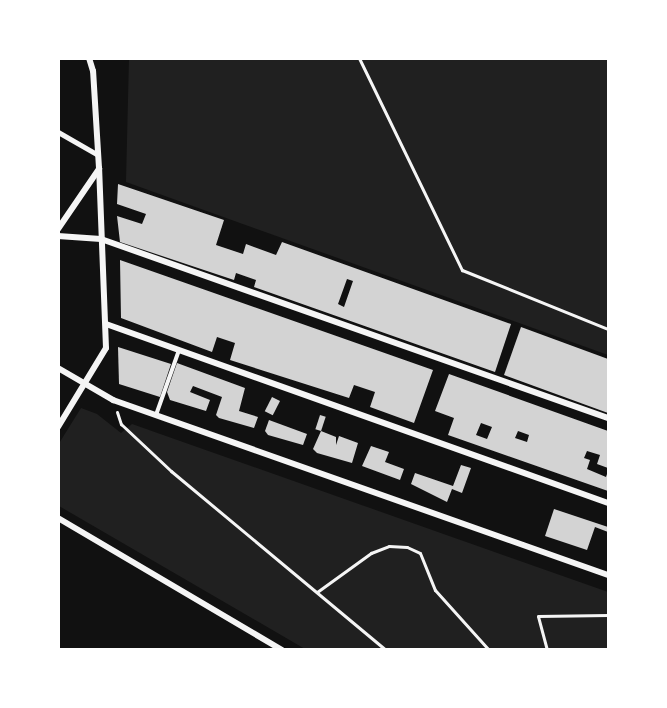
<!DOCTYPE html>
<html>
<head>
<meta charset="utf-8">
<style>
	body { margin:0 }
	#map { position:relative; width:667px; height:708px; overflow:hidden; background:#111; font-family:Commissioner,sans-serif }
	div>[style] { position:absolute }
	.green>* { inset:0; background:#202020 }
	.building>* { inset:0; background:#d3d3d3; transform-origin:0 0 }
	.path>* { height:3px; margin:-1.5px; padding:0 1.5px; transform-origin:1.5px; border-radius:1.5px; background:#f5f5f5 }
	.service>* { height:4px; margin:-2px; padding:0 2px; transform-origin:2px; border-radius:2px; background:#f5f5f5 }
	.pedestrian>* { height:5px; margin:-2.5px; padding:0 2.5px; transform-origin:2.5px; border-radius:2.5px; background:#f5f5f5 }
	.minor>* { height:6px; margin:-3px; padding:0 3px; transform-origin:3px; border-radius:3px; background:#f5f5f5 }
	span { translate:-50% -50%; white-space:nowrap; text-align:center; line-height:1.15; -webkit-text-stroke:6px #fff; paint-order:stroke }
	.frame { position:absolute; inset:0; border:60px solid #fff; pointer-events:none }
</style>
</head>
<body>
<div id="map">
	<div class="green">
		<div style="clip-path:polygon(129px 59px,608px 59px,608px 355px,126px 182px)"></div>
		<div style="clip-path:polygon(81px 408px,97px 414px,121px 433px,132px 424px,608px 592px,608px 649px,305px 649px,59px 506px,58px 445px)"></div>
	</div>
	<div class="building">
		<div style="clip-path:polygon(evenodd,118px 184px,224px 220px,216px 245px,243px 254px,246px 244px,276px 255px,282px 242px,511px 324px,495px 372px,254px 287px,256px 280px,236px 273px,234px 280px,120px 242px,117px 216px,142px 224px,146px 214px,117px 204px,118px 184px,347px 279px,353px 281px,344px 307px,338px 304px,347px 279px)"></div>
		<div style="clip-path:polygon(120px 260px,433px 370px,414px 423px,370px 407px,375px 392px,354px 385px,349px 398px,230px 360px,235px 343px,217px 337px,212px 352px,121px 318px)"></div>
		<div style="clip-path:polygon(521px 327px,608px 359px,608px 413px,504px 375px)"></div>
		<div style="clip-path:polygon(118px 347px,171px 364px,160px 397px,119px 384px)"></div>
		<div style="clip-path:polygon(177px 363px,245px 388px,239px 411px,258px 417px,254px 428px,219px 418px,216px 415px,222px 397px,193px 386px,190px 392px,210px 400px,206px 411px,170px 400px,167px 392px)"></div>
		<div style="clip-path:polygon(evenodd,449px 374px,608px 431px,608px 468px,597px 464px,600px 455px,587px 451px,584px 458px,590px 460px,587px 469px,606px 477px,608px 471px,608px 491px,448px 435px,454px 418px,435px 411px,449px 374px,481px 423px,492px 427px,487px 439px,476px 435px,481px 423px,449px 374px,518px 431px,529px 435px,527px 442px,515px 438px,518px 431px)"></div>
		<div style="left:272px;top:397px;width:9px;height:16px;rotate:27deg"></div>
		<div style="left:320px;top:415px;width:6px;height:15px;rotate:18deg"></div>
		<div style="clip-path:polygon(269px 420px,307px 434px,303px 445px,268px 435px,265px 431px)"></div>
		<div style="clip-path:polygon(321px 431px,336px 437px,336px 445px,339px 436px,358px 443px,352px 463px,317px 453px,313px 449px)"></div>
		<div style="clip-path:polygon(371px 446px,389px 452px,385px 462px,404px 469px,400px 480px,362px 466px)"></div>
		<div style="clip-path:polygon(461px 465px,471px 468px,462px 493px,452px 489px,447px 502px,411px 484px,415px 473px,453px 486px)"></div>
		<div style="clip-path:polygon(554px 509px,608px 527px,608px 532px,595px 527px,587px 550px,545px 536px)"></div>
	</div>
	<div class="path">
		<div style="left:359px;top:58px;width:236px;rotate:64.1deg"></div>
		<div style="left:462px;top:270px;width:157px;rotate:22deg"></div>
		<div style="left:117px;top:412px;width:13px;rotate:72deg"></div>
		<div style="left:121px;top:424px;width:69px;rotate:43.2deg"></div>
		<div style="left:171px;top:471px;width:280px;rotate:39.8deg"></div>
		<div style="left:317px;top:592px;width:67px;rotate:-35.8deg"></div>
		<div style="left:371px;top:553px;width:19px;rotate:-21deg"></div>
		<div style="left:389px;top:546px;width:18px;rotate:3deg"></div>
		<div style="left:407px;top:547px;width:14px;rotate:25deg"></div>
		<div style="left:420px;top:553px;width:40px;rotate:68deg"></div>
		<div style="left:435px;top:590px;width:81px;rotate:48deg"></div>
		<div style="left:547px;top:650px;width:35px;rotate:-105deg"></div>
		<div style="left:538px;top:616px;width:70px;rotate:-0.8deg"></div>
	</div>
	<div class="service">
		<div style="left:156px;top:415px;width:69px;rotate:-70.5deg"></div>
	</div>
	<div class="pedestrian">
		<div style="left:58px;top:132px;width:46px;rotate:29.9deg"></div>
	</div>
	<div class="minor">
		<div style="left:58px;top:229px;width:73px;rotate:-55.7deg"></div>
		<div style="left:58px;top:236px;width:43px;rotate:4deg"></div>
		<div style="left:101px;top:239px;width:538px;rotate:19.45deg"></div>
		<div style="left:106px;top:324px;width:533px;rotate:19.62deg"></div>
		<div style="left:58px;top:368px;width:64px;rotate:30.2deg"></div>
		<div style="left:113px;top:400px;width:525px;rotate:19.47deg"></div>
		<div style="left:58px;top:427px;width:92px;rotate:-58.7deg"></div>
		<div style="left:106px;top:348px;width:180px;rotate:-92.2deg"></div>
		<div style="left:99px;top:168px;width:97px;rotate:-93.5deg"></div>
		<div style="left:93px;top:71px;width:14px;rotate:-107deg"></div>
		<div style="left:58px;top:518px;width:260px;rotate:30.5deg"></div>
	</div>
	<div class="frame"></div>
</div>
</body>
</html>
